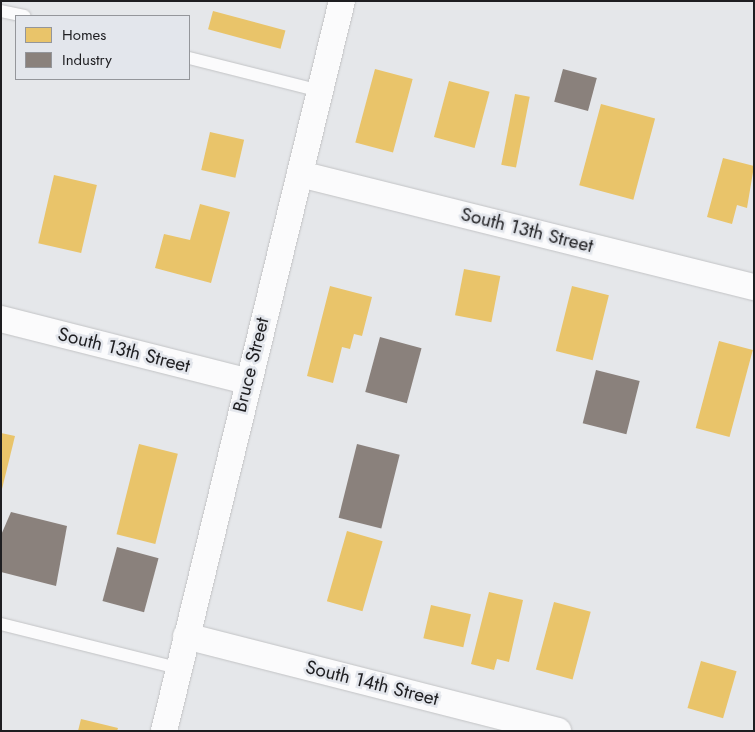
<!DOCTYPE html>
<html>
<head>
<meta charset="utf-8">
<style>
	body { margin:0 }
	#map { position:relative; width:755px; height:732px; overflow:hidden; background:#e5e7ea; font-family:Jost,sans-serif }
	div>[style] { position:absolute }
	.homes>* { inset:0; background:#e9c46a; transform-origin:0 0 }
	.industry>* { inset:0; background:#8a817c; transform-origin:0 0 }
	.roads { filter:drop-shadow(0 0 1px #c2c3c5) drop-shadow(0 0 1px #c2c3c5) }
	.service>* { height:12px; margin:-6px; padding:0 6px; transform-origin:6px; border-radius:6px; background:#fbfbfc }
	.minor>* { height:26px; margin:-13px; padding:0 13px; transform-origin:13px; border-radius:13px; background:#fbfbfc }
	span { translate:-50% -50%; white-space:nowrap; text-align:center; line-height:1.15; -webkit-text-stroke:5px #e3e6ec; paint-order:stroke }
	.street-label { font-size:19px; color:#1e1e21 }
	.frame { position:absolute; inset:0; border:2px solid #1e1e21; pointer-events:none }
	.legend { position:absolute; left:15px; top:15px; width:175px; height:65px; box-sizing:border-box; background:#e3e6ec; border:1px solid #94969b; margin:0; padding:6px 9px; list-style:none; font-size:15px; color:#1e1e21 }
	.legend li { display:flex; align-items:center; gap:10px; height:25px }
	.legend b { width:25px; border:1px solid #94969b }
</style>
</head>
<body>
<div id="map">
	<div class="homes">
		<div style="left:213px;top:11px;width:75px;height:19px;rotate:15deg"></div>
		<div style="left:375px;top:69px;width:39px;height:76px;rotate:15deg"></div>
		<div style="left:449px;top:81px;width:42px;height:58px;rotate:15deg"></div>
		<div style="left:515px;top:94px;width:15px;height:72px;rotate:11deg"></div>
		<div style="left:601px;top:104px;width:56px;height:84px;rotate:15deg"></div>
		<div style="left:210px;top:132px;width:35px;height:39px;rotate:13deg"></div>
		<div style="clip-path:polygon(723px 158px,754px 166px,747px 208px,737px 205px,732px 224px,707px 217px)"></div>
		<div style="left:54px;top:175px;width:44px;height:70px;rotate:13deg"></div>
		<div style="clip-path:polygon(200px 204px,230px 212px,211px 283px,155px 268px,164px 234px,190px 240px)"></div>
		<div style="left:464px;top:269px;width:37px;height:47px;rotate:11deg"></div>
		<div style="clip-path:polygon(330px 286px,372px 297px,362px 336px,354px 334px,350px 349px,342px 347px,333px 383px,307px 376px)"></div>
		<div style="left:572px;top:286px;width:38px;height:67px;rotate:14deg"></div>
		<div style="left:719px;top:341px;width:35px;height:90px;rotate:15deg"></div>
		<div style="clip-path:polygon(1px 433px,15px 436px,2px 489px,1px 489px)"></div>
		<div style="left:139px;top:444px;width:40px;height:93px;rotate:14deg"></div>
		<div style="left:347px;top:531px;width:37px;height:73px;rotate:16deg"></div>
		<div style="clip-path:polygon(489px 592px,523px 600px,509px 662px,497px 659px,494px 670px,471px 664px)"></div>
		<div style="left:554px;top:602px;width:38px;height:70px;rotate:15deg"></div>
		<div style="left:431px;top:605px;width:41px;height:34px;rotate:13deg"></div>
		<div style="left:701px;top:661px;width:37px;height:49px;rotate:16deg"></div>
		<div style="clip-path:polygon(81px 719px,118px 728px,117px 731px,78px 731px)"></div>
	</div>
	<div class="industry">
		<div style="left:563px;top:69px;width:35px;height:34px;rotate:15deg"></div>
		<div style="left:380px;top:337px;width:43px;height:57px;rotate:15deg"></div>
		<div style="left:596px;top:370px;width:45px;height:55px;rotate:14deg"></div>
		<div style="left:357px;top:444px;width:44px;height:76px;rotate:14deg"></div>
		<div style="clip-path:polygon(11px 512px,67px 526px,56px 586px,1px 572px,1px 535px)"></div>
		<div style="left:117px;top:547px;width:43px;height:56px;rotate:15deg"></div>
	</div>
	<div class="roads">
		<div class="service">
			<div style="left:1px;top:11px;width:24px;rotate:12deg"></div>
			<div style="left:189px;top:58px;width:135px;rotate:14.1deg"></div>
			<div style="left:1px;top:624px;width:182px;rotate:14deg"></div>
		</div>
		<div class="minor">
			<div style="left:300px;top:174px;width:468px;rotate:14deg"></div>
			<div style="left:1px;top:319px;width:253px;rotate:14.2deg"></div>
			<div style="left:186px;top:636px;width:384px;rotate:14.3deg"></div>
			<div style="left:164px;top:731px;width:751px;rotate:-76.3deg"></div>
		</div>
	</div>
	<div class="street-label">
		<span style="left:527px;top:230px;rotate:14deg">South 13th Street</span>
		<span style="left:124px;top:350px;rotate:14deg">South 13th Street</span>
		<span style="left:251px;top:365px;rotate:-76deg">Bruce Street</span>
		<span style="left:372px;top:683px;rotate:14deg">South 14th Street</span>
	</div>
	<div class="frame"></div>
	<ul class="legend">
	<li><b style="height:14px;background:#e9c46a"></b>Homes</li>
	<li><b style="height:14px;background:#8a817c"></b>Industry</li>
	</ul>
</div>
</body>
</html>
